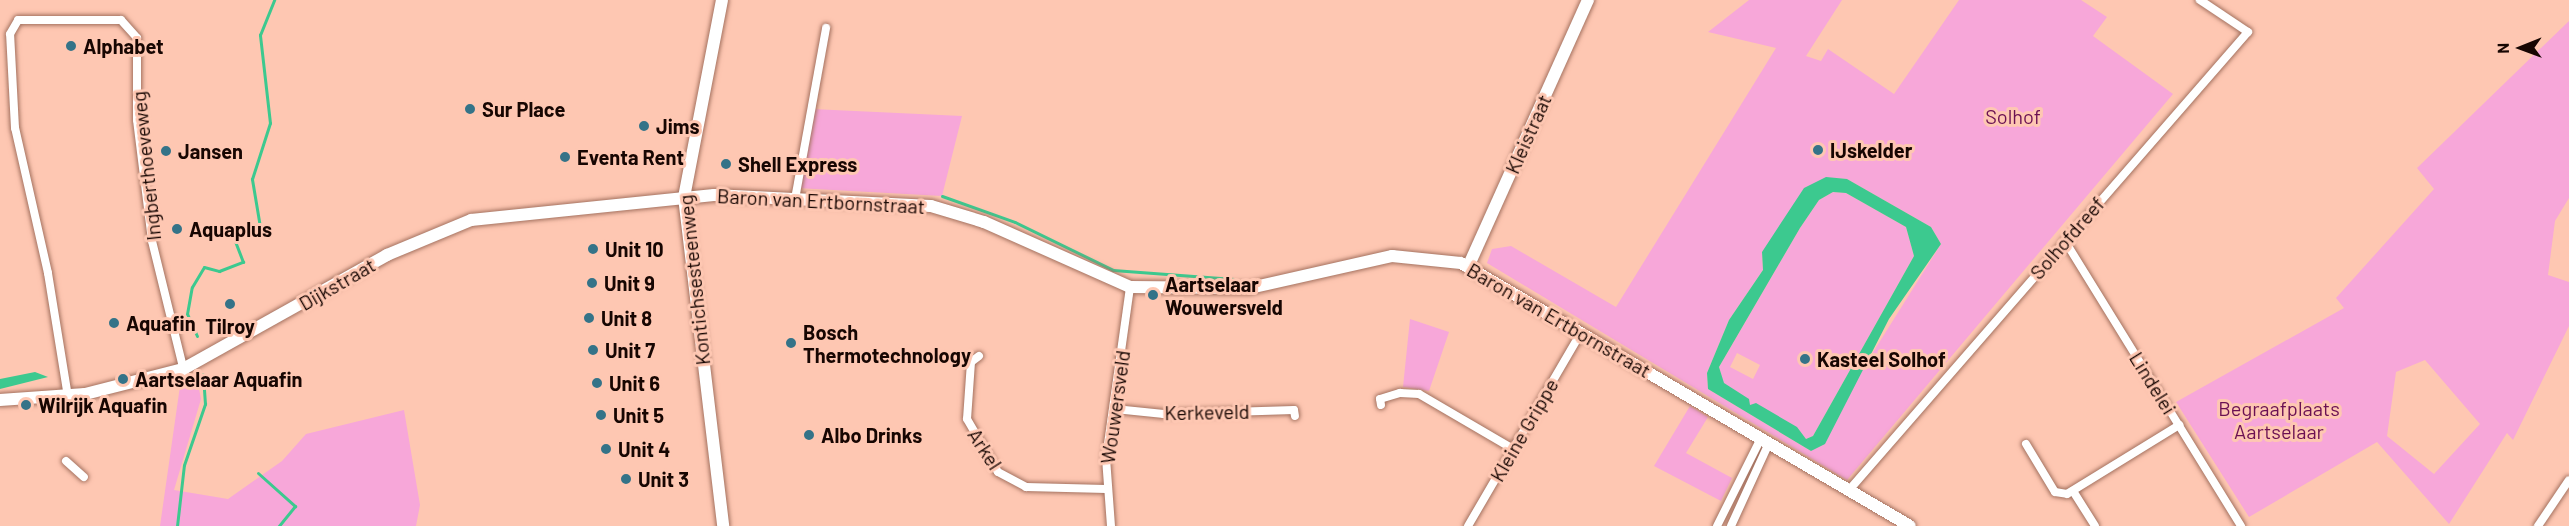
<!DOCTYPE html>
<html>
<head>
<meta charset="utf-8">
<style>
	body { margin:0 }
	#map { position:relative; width:2569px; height:526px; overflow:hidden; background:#fec7b2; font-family:Barlow,sans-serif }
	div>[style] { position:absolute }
	.green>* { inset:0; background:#f7a7d9 }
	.water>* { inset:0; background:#3cc98f }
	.stream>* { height:3px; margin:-1.5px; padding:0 1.5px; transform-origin:1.5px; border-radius:1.5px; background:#3cc98f }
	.roads { filter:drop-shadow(0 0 2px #a47260) drop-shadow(0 0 2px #a47260) }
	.street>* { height:8px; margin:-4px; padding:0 4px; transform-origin:4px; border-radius:4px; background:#fff }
	.secondary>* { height:12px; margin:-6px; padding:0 6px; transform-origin:6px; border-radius:6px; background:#fff }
	.dots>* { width:16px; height:16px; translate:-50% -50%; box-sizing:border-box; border:3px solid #fec7b2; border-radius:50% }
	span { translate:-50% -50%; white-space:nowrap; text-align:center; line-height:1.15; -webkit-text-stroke:6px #fec7b2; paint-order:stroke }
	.poi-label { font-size:20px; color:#170602; font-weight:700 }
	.left { translate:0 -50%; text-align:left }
	.park-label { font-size:20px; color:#6b1053 }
	.street-label { font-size:20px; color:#170602 }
	.north { position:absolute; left:2491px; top:18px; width:60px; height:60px; -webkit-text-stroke:4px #fec7b2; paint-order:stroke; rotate:269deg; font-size:16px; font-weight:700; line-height:24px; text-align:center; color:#170602 }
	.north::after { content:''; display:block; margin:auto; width:21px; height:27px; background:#170602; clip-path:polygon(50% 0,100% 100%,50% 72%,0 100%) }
</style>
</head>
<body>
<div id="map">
	<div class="green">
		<div style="clip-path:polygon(evenodd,1749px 0,1842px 0,1806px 56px,1821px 61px,1828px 49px,1894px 94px,1959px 0,2081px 0,2107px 17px,2093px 36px,2173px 94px,1847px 480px,1487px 263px,1492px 249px,1511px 246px,1616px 307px,1776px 48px,1708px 32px,1749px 0,1826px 178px,1847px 179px,1931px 227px,1941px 244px,1811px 451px,1708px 389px,1707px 373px,1729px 320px,1763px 270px,1762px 252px,1826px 178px)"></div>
		<div style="clip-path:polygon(evenodd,2569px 21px,2569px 198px,2555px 221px,2548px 275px,2569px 282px,2569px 326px,2513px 440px,2507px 433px,2449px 524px,2377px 442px,2249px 517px,2176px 402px,2344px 308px,2336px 298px,2434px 189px,2417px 168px,2569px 21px,2425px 360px,2480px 424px,2434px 474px,2387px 436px,2396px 372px,2425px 360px)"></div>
		<div style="clip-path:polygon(812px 109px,962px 116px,942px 196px,797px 188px)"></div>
		<div style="clip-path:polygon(evenodd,1833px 192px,1846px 193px,1906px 227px,1914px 256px,1813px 436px,1806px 439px,1796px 427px,1750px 405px,1723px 383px,1719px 367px,1800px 228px,1819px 200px,1833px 192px,1737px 353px,1760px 365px,1753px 379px,1730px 367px,1737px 353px)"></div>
		<div style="clip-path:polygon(1410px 319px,1449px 332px,1429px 391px,1403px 387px)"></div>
		<div style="clip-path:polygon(197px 379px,201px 399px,174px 490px,228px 499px,282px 461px,306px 434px,404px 410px,420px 505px,416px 526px,160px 526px,180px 386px)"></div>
		<div style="clip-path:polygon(1690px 406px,1708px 417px,1686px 453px,1732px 478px,1721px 501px,1654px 466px)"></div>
	</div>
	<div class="water">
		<div style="clip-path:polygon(evenodd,1826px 177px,1847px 179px,1931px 227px,1941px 244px,1889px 319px,1825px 444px,1811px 451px,1708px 389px,1707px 373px,1729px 320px,1763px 270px,1762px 252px,1804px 188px,1826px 177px,1833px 192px,1846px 193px,1906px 227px,1914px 256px,1813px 436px,1806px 439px,1797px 427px,1756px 403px,1750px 405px,1749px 399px,1724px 383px,1719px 367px,1800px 228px,1819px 200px,1833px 192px)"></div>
		<div style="clip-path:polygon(35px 372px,48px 377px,0 389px,0 379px)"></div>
	</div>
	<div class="stream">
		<div style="left:942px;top:196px;width:77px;rotate:19.6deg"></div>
		<div style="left:1015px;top:222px;width:109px;rotate:26.1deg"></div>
		<div style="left:1113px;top:270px;width:121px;rotate:4.3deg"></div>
		<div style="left:197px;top:336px;width:24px;rotate:-114deg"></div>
		<div style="left:187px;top:314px;width:27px;rotate:-80deg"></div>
		<div style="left:192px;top:287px;width:23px;rotate:-59deg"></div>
		<div style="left:204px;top:267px;width:16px;rotate:15deg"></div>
		<div style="left:219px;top:271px;width:26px;rotate:-21deg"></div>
		<div style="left:243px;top:262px;width:30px;rotate:-111deg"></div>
		<div style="left:232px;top:234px;width:29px;rotate:-14deg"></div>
		<div style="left:260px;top:227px;width:49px;rotate:-99.5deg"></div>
		<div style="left:252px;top:179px;width:59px;rotate:-72.2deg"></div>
		<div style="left:270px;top:123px;width:89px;rotate:-96.5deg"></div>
		<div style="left:260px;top:35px;width:38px;rotate:-68deg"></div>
		<div style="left:199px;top:375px;width:13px;rotate:67deg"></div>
		<div style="left:258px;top:473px;width:50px;rotate:41.7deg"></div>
		<div style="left:295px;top:506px;width:26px;rotate:129deg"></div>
		<div style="left:177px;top:526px;width:61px;rotate:-83.5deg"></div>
		<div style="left:184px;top:465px;width:65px;rotate:-71deg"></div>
		<div style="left:205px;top:404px;width:30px;rotate:-94deg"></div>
	</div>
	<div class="roads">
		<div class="street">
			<div style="left:795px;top:199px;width:174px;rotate:-79.7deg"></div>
			<div style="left:2065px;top:241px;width:335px;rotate:58.3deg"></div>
			<div style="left:979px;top:356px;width:10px;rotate:143deg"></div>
			<div style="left:971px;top:362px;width:57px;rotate:94deg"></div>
			<div style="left:967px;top:419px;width:61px;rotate:59.7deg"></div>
			<div style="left:998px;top:472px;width:32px;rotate:28deg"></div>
			<div style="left:1026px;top:487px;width:80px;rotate:1.4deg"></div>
			<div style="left:69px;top:403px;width:132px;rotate:-99.2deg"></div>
			<div style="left:48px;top:273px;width:149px;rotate:-102.8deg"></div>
			<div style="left:15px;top:128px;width:94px;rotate:-93deg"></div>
			<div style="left:10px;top:34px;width:16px;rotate:-60deg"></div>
			<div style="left:18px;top:20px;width:103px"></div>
			<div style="left:121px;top:20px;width:24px;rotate:48deg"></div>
			<div style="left:137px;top:38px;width:82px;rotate:90deg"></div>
			<div style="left:137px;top:120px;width:122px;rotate:82.9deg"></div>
			<div style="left:152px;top:241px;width:138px;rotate:76.2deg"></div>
			<div style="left:1381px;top:405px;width:6px;rotate:-99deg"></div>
			<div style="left:1380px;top:399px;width:21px;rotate:-17deg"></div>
			<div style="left:1400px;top:393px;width:19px;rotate:3deg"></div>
			<div style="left:1419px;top:394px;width:109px;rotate:30.3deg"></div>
			<div style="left:1115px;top:409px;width:49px;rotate:5.8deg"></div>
			<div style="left:1164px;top:414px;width:130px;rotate:-1.8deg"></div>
			<div style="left:1294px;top:410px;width:6px;rotate:81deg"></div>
			<div style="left:2026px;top:444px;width:56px;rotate:58.9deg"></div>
			<div style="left:2055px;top:492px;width:12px;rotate:9deg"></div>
			<div style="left:2067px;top:494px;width:132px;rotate:-31.6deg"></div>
			<div style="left:66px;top:461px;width:24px;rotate:42deg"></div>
			<div style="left:1850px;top:489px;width:606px;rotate:-48.95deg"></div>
			<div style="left:2248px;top:32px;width:58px;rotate:-146.3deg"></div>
			<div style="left:2073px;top:491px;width:41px;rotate:57.8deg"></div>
			<div style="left:1111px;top:526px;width:68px;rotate:-94.2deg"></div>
			<div style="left:1106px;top:458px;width:173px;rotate:-82deg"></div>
			<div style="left:1468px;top:526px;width:224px;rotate:-59.7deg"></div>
			<div style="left:1717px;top:526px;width:98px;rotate:-63.4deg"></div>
			<div style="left:1731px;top:526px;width:91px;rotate:-65.4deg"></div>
			<div style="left:2538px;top:526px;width:55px;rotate:-56deg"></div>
		</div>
		<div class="secondary">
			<div style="left:722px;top:0;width:201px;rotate:100.9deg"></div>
			<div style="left:684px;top:197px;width:331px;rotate:83.2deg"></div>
			<div style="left:1468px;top:267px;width:293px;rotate:-65.8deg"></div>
			<div style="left:0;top:400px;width:85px;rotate:-4deg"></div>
			<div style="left:85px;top:394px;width:101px;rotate:-14.3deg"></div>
			<div style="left:183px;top:369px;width:234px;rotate:-29.2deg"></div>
			<div style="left:387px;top:255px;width:91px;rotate:-22.6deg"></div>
			<div style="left:471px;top:220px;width:244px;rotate:-5.9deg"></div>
			<div style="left:714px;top:195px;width:217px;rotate:2.9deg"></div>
			<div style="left:931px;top:206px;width:55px;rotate:16.8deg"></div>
			<div style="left:984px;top:222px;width:160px;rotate:24deg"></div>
			<div style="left:1130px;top:287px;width:120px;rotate:0.5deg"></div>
			<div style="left:1250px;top:288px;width:146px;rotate:-12.7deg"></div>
			<div style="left:1392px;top:256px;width:69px;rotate:5.8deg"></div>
			<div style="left:1461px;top:263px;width:520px;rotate:30.36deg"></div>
		</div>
	</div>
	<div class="dots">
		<div style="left:71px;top:46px;background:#347388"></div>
		<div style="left:470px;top:109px;background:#347388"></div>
		<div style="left:644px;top:126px;background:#347388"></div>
		<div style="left:1818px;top:150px;background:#347388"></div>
		<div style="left:166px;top:151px;background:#347388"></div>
		<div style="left:565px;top:157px;background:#347388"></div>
		<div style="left:726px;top:164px;background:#347388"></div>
		<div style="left:177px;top:229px;background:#347388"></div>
		<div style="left:593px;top:249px;background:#347388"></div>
		<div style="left:592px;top:283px;background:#347388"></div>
		<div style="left:1153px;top:295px;background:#347388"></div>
		<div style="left:230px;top:304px;background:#347388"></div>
		<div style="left:589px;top:318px;background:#347388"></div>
		<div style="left:114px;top:323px;background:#347388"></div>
		<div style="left:791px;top:343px;background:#347388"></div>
		<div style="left:593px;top:350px;background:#347388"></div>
		<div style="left:1805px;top:359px;background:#347388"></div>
		<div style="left:123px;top:379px;background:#347388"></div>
		<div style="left:597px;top:383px;background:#347388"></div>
		<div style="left:26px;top:405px;background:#347388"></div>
		<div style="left:601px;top:415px;background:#347388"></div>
		<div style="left:809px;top:435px;background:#347388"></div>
		<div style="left:606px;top:449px;background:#347388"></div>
		<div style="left:626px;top:479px;background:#347388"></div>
	</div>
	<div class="poi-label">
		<span class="left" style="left:83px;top:46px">Alphabet</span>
		<span class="left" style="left:482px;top:109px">Sur Place</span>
		<span class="left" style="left:656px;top:126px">Jims</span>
		<span class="left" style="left:1830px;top:150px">IJskelder</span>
		<span class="left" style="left:178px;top:151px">Jansen</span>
		<span class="left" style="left:577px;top:157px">Eventa Rent</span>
		<span class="left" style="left:738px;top:164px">Shell Express</span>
		<span class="left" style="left:189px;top:229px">Aquaplus</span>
		<span class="left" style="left:605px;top:249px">Unit 10</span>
		<span class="left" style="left:604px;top:283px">Unit 9</span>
		<span class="left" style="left:1165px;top:296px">Aartselaar<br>Wouwersveld</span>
		<span class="left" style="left:601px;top:318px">Unit 8</span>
		<span class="left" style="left:126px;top:323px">Aquafin</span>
		<span style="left:230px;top:326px">Tilroy</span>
		<span class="left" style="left:803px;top:344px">Bosch<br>Thermotechnology</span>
		<span class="left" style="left:605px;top:350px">Unit 7</span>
		<span class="left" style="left:1817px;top:359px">Kasteel Solhof</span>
		<span class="left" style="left:135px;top:379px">Aartselaar Aquafin</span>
		<span class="left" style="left:609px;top:383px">Unit 6</span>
		<span class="left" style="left:38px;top:405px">Wilrijk Aquafin</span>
		<span class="left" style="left:613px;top:415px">Unit 5</span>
		<span class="left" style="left:821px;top:435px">Albo Drinks</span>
		<span class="left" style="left:618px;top:449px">Unit 4</span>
		<span class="left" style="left:638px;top:479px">Unit 3</span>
	</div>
	<div class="park-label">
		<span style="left:2013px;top:116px">Solhof</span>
		<span style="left:2279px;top:420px">Begraafplaats<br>Aartselaar</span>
	</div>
	<div class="street-label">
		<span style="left:1528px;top:134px;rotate:-66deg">Kleistraat</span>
		<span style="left:146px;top:166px;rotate:-96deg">Ingberthoeveweg</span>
		<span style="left:821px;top:201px;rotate:3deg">Baron van Ertbornstraat</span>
		<span style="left:2067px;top:238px;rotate:-49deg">Solhofdreef</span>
		<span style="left:694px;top:280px;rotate:-96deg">Kontichsesteenweg</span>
		<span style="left:337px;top:284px;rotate:-30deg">Dijkstraat</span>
		<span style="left:1559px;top:320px;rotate:30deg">Baron van Ertbornstraat</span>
		<span style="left:2153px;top:383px;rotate:58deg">Lindelei</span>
		<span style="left:1115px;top:407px;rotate:-82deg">Wouwersveld</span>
		<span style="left:1207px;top:412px;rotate:-1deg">Kerkeveld</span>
		<span style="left:1524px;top:430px;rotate:-60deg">Kleine Grippe</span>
		<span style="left:985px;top:449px;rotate:57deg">Arkel</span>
	</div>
	<div class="north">N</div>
</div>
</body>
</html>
